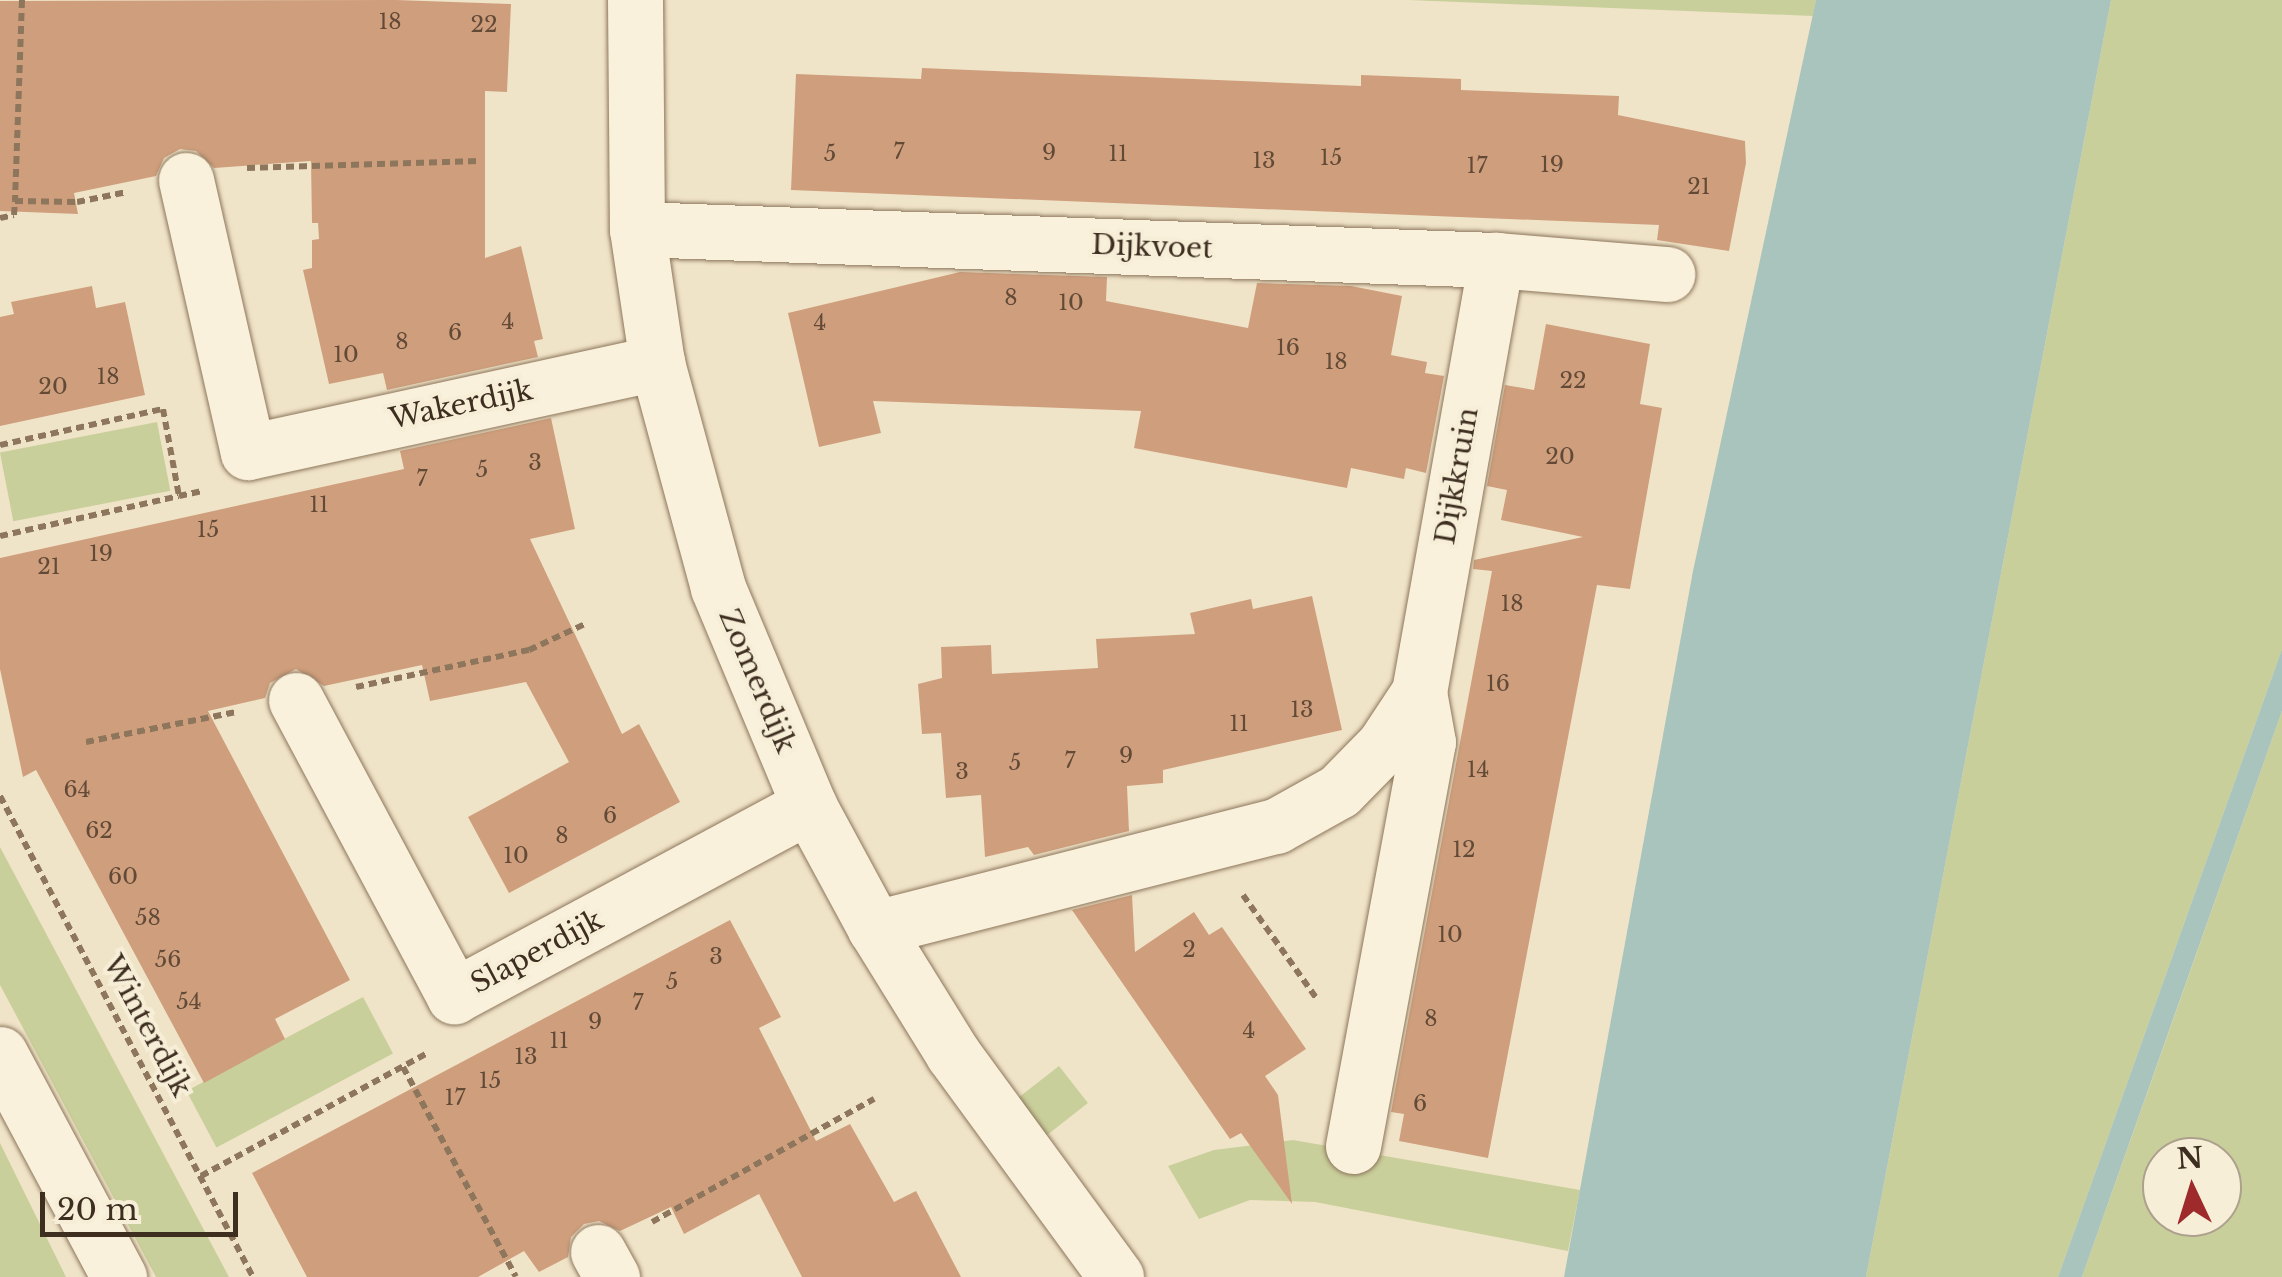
<!DOCTYPE html>
<html>
<head>
<meta charset="utf-8">
<style>
	body { margin:0 }
	#map { position:relative; width:2282px; height:1277px; overflow:hidden; background:#f0e4c8; font-family:"Libre Baskerville",serif }
	div>[style] { position:absolute }
	.green>* { inset:0; background:#c9cf9b; transform-origin:0 0 }
	.water>* { inset:0; background:#a9c4bc }
	.building>* { inset:0; background:#cf9f7d }
	.path>* { height:6px; margin-top:-3px; transform-origin:0; background:repeating-linear-gradient(90deg,#8d765c 0 8px,transparent 0 13px) }
	.roads { filter:drop-shadow(0 0 2px #8d765c) drop-shadow(0 0 2px #8d765c) }
	.street>* { height:55px; margin:-27.5px; padding:0 27.5px; transform-origin:27.5px; border-radius:27.5px; background:#faf1dc }
	.secondary>* { height:55px; margin:-27.5px; padding:0 27.5px; transform-origin:27.5px; border-radius:27.5px; background:#faf1dc }
	span { translate:-50% -50%; white-space:nowrap; text-align:center; line-height:1.15; -webkit-text-stroke:8px #f7eed8; paint-order:stroke }
	.number-label { font-size:22px; color:#624a37 }
	.number-label span { -webkit-text-stroke-width:0 }
	.street-label { font-size:28px; color:#3d2e20 }
	.north { position:absolute; left:2142px; top:1137px; width:100px; height:100px; box-sizing:border-box; background:#f7eed8; border:2px solid #ada18e; border-radius:50%; rotate:356deg; font-size:28px; font-weight:700; line-height:40px; text-align:center; color:#3d2e20 }
	.north::after { content:''; display:block; margin:auto; width:35px; height:45px; background:#9e2a2b; clip-path:polygon(50% 0,100% 100%,50% 72%,0 100%) }
	.scale { position:absolute; left:40px; top:1192px; width:198px; height:45px; box-sizing:border-box; border:5px solid #3d2e20; border-top:0; padding-left:12px; font-size:30px; line-height:35px; white-space:nowrap; color:#3d2e20; -webkit-text-stroke:8px #f7eed8; paint-order:stroke }
</style>
</head>
<body>
<div id="map">
	<div class="green">
		<div style="clip-path:polygon(1408px 0,1816px 0,1813px 16px)"></div>
		<div style="clip-path:polygon(2111px 0,2282px 0,2282px 649px,2058px 1277px,1866px 1277px)"></div>
		<div style="left:157px;top:422px;width:70px;height:160px;rotate:79deg"></div>
		<div style="clip-path:polygon(evenodd,2282px 711px,2282px 1277px,2082px 1277px,2166px 1040px,2282px 711px,2162px 1157px,2222px 1157px,2222px 1217px,2162px 1217px,2162px 1157px)"></div>
		<div style="clip-path:polygon(0 847px,229px 1277px,156px 1277px,0 985px)"></div>
		<div style="left:363px;top:997px;width:64px;height:200px;rotate:62deg"></div>
		<div style="left:1059px;top:1066px;width:47px;height:57px;rotate:52deg"></div>
		<div style="clip-path:polygon(1293px 1140px,1580px 1190px,1568px 1251px,1315px 1202px,1250px 1200px,1199px 1219px,1168px 1166px,1214px 1150px)"></div>
		<div style="clip-path:polygon(0 1143px,66px 1277px,0 1277px)"></div>
	</div>
	<div class="water">
		<div style="clip-path:polygon(1816px 0,2111px 0,1866px 1277px,1564px 1277px,1693px 571px)"></div>
		<div style="clip-path:polygon(2282px 649px,2282px 711px,2082px 1277px,2058px 1277px)"></div>
	</div>
	<div class="building">
		<div style="clip-path:polygon(396px 0,511px 4px,507px 92px,485px 91px,485px 258px,521px 246px,543px 339px,534px 341px,538px 357px,387px 390px,383px 373px,329px 384px,303px 270px,312px 268px,312px 240px,319px 239px,318px 223px,312px 223px,311px 161px,214px 168px,196px 151px,180px 149px,164px 158px,156px 176px,74px 193px,78px 214px,0 211px,0 1px)"></div>
		<div style="clip-path:polygon(922px 68px,1361px 86px,1361px 75px,1461px 79px,1461px 90px,1619px 96px,1618px 115px,1745px 141px,1746px 163px,1729px 251px,1657px 240px,1659px 225px,791px 190px,796px 74px,921px 79px)"></div>
		<div style="clip-path:polygon(960px 272px,1107px 277px,1106px 301px,1248px 328px,1257px 283px,1351px 286px,1402px 296px,1391px 355px,1427px 362px,1425px 373px,1444px 376px,1426px 473px,1406px 468px,1404px 479px,1351px 468px,1347px 488px,1134px 448px,1141px 411px,873px 401px,881px 433px,819px 447px,788px 313px)"></div>
		<div style="clip-path:polygon(92px 286px,96px 308px,125px 302px,145px 395px,0 426px,0 317px,14px 314px,11px 302px)"></div>
		<div style="clip-path:polygon(1546px 324px,1650px 344px,1640px 404px,1662px 408px,1630px 589px,1597px 585px,1488px 1158px,1399px 1141px,1404px 1114px,1391px 1112px,1492px 571px,1473px 569px,1474px 560px,1583px 537px,1501px 520px,1507px 490px,1487px 486px,1505px 385px,1534px 390px)"></div>
		<div style="clip-path:polygon(551px 418px,575px 529px,530px 539px,622px 734px,639px 724px,680px 802px,509px 893px,468px 817px,569px 762px,526px 682px,430px 701px,422px 665px,324px 686px,296px 669px,270px 683px,265px 698px,208px 711px,350px 980px,275px 1019px,285px 1039px,204px 1083px,36px 770px,23px 777px,0 669px,0 558px,404px 469px,400px 451px)"></div>
		<div style="clip-path:polygon(1312px 596px,1342px 730px,1163px 770px,1163px 783px,1127px 786px,1129px 831px,1034px 855px,1028px 847px,985px 857px,981px 795px,946px 798px,941px 733px,922px 734px,918px 684px,942px 678px,941px 647px,991px 645px,992px 674px,1098px 668px,1096px 639px,1195px 634px,1190px 613px,1251px 599px,1253px 609px)"></div>
		<div style="clip-path:polygon(1132px 895px,1135px 952px,1194px 912px,1209px 935px,1222px 927px,1306px 1049px,1265px 1076px,1278px 1095px,1292px 1204px,1241px 1133px,1230px 1139px,1072px 910px)"></div>
		<div style="clip-path:polygon(730px 920px,781px 1017px,759px 1028px,816px 1141px,850px 1124px,894px 1202px,916px 1191px,961px 1277px,802px 1277px,759px 1194px,684px 1234px,671px 1207px,620px 1231px,599px 1221px,584px 1224px,571px 1237px,568px 1257px,539px 1272px,524px 1251px,478px 1277px,307px 1277px,252px 1173px)"></div>
	</div>
	<div class="path">
		<div style="left:22px;top:0;width:201px;rotate:92deg"></div>
		<div style="left:15px;top:201px;width:62px;rotate:0.9deg"></div>
		<div style="left:77px;top:202px;width:51px;rotate:-11.3deg"></div>
		<div style="left:247px;top:168px;width:232px;rotate:-1.7deg"></div>
		<div style="left:0;top:218px;width:14px;rotate:-12deg"></div>
		<div style="left:14px;top:215px;width:14px;rotate:-86deg"></div>
		<div style="left:0;top:445px;width:167px;rotate:-12.5deg"></div>
		<div style="left:163px;top:409px;width:88px;rotate:79.6deg"></div>
		<div style="left:179px;top:496px;width:24px;rotate:-12deg"></div>
		<div style="left:0;top:536px;width:183px;rotate:-12.6deg"></div>
		<div style="left:356px;top:687px;width:177px;rotate:-12.1deg"></div>
		<div style="left:529px;top:650px;width:62px;rotate:-24.9deg"></div>
		<div style="left:86px;top:742px;width:153px;rotate:-11.3deg"></div>
		<div style="left:0;top:796px;width:543px;rotate:62.26deg"></div>
		<div style="left:1243px;top:895px;width:128px;rotate:54.6deg"></div>
		<div style="left:403px;top:1067px;width:238px;rotate:61.7deg"></div>
		<div style="left:201px;top:1176px;width:258px;rotate:-28.5deg"></div>
		<div style="left:652px;top:1222px;width:254px;rotate:-29deg"></div>
	</div>
	<div class="roads">
		<div class="street">
			<div style="left:635px;top:0;width:229px;rotate:89.5deg"></div>
			<div style="left:637px;top:229px;width:135px;rotate:81.5deg"></div>
			<div style="left:657px;top:363px;width:233px;rotate:74.8deg"></div>
			<div style="left:718px;top:588px;width:236px;rotate:67.3deg"></div>
			<div style="left:809px;top:806px;width:139px;rotate:61.6deg"></div>
			<div style="left:875px;top:928px;width:148px;rotate:58.2deg"></div>
			<div style="left:953px;top:1054px;width:276px;rotate:53.8deg"></div>
			<div style="left:186px;top:180px;width:279px;rotate:77.2deg"></div>
			<div style="left:248px;top:452px;width:419px;rotate:-12.3deg"></div>
			<div style="left:637px;top:229px;width:860px;rotate:2.07deg"></div>
			<div style="left:1496px;top:260px;width:172px;rotate:4.7deg"></div>
			<div style="left:296px;top:700px;width:336px;rotate:61.9deg"></div>
			<div style="left:454px;top:996px;width:403px;rotate:-28.2deg"></div>
			<div style="left:875px;top:928px;width:414px;rotate:-14.3deg"></div>
			<div style="left:1276px;top:826px;width:72px;rotate:-29.1deg"></div>
			<div style="left:1339px;top:791px;width:64px;rotate:-45.6deg"></div>
			<div style="left:1384px;top:745px;width:64px;rotate:-56.6deg"></div>
			<div style="left:1419px;top:692px;width:439px;rotate:-79.9deg"></div>
			<div style="left:1353px;top:1146px;width:411px;rotate:-79.5deg"></div>
			<div style="left:1428px;top:742px;width:51px;rotate:-100.2deg"></div>
			<div style="left:598px;top:1252px;width:29px;rotate:61deg"></div>
		</div>
		<div class="secondary">
			<div style="left:0;top:1054px;width:253px;rotate:61.9deg"></div>
		</div>
	</div>
	<div class="number-label">
		<span style="left:390px;top:22px">18</span>
		<span style="left:484px;top:25px">22</span>
		<span style="left:899px;top:152px">7</span>
		<span style="left:1049px;top:153px">9</span>
		<span style="left:830px;top:154px">5</span>
		<span style="left:1118px;top:154px">11</span>
		<span style="left:1331px;top:158px">15</span>
		<span style="left:1264px;top:161px">13</span>
		<span style="left:1552px;top:165px">19</span>
		<span style="left:1477px;top:166px">17</span>
		<span style="left:1699px;top:187px">21</span>
		<span style="left:1011px;top:298px">8</span>
		<span style="left:1071px;top:303px">10</span>
		<span style="left:508px;top:322px">4</span>
		<span style="left:820px;top:323px">4</span>
		<span style="left:455px;top:333px">6</span>
		<span style="left:402px;top:342px">8</span>
		<span style="left:1288px;top:348px">16</span>
		<span style="left:346px;top:355px">10</span>
		<span style="left:1336px;top:362px">18</span>
		<span style="left:108px;top:377px">18</span>
		<span style="left:1573px;top:381px">22</span>
		<span style="left:53px;top:387px">20</span>
		<span style="left:1560px;top:457px">20</span>
		<span style="left:535px;top:463px">3</span>
		<span style="left:482px;top:470px">5</span>
		<span style="left:422px;top:479px">7</span>
		<span style="left:319px;top:505px">11</span>
		<span style="left:208px;top:530px">15</span>
		<span style="left:101px;top:554px">19</span>
		<span style="left:49px;top:567px">21</span>
		<span style="left:1512px;top:604px">18</span>
		<span style="left:1498px;top:684px">16</span>
		<span style="left:1302px;top:710px">13</span>
		<span style="left:1239px;top:724px">11</span>
		<span style="left:1126px;top:756px">9</span>
		<span style="left:1070px;top:761px">7</span>
		<span style="left:1015px;top:763px">5</span>
		<span style="left:1478px;top:770px">14</span>
		<span style="left:962px;top:772px">3</span>
		<span style="left:77px;top:790px">64</span>
		<span style="left:610px;top:816px">6</span>
		<span style="left:99px;top:831px">62</span>
		<span style="left:562px;top:836px">8</span>
		<span style="left:1464px;top:850px">12</span>
		<span style="left:516px;top:856px">10</span>
		<span style="left:123px;top:877px">60</span>
		<span style="left:148px;top:918px">58</span>
		<span style="left:1450px;top:935px">10</span>
		<span style="left:1189px;top:950px">2</span>
		<span style="left:716px;top:957px">3</span>
		<span style="left:168px;top:960px">56</span>
		<span style="left:672px;top:982px">5</span>
		<span style="left:189px;top:1002px">54</span>
		<span style="left:638px;top:1003px">7</span>
		<span style="left:1431px;top:1019px">8</span>
		<span style="left:595px;top:1022px">9</span>
		<span style="left:1249px;top:1031px">4</span>
		<span style="left:559px;top:1041px">11</span>
		<span style="left:526px;top:1057px">13</span>
		<span style="left:490px;top:1081px">15</span>
		<span style="left:455px;top:1098px">17</span>
		<span style="left:1420px;top:1104px">6</span>
	</div>
	<div class="street-label">
		<span style="left:1152px;top:247px;rotate:2deg">Dijkvoet</span>
		<span style="left:461px;top:405px;rotate:-12deg">Wakerdijk</span>
		<span style="left:1457px;top:476px;rotate:-80deg">Dijkkruin</span>
		<span style="left:757px;top:681px;rotate:67deg">Zomerdijk</span>
		<span style="left:537px;top:952px;rotate:-28deg">Slaperdijk</span>
		<span style="left:147px;top:1026px;rotate:62deg">Winterdijk</span>
	</div>
	<div class="north">N</div>
	<div class="scale">20 m</div>
</div>
</body>
</html>
